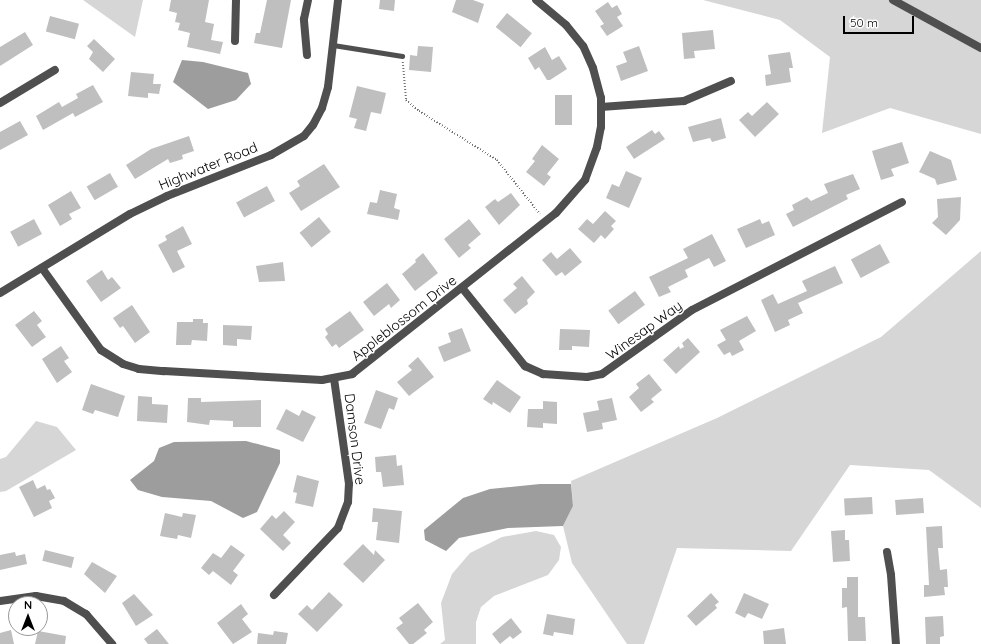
<!DOCTYPE html>
<html>
<head>
<meta charset="utf-8">
<style>
	body { margin:0 }
	#map { position:relative; width:981px; height:644px; overflow:hidden; background:#fff; font-family:Quicksand,sans-serif }
	div>[style] { position:absolute }
	.green>* { inset:0; background:#d6d6d6 }
	.water>* { inset:0; background:#9d9d9d }
	.building>* { inset:0; background:#bfbfbf; transform-origin:0 0 }
	.path>* { height:1.5px; margin-top:-0.75px; transform-origin:0; background:repeating-linear-gradient(90deg,#717171 0 1px,transparent 0 3px) }
	.service>* { height:5px; margin:-2.5px; padding:0 2.5px; transform-origin:2.5px; border-radius:2.5px; background:#4f4f4f }
	.minor>* { height:8px; margin:-4px; padding:0 4px; transform-origin:4px; border-radius:4px; background:#4f4f4f }
	.tertiary>* { height:8px; margin:-4px; padding:0 4px; transform-origin:4px; border-radius:4px; background:#4f4f4f }
	span { translate:-50% -50%; white-space:nowrap; text-align:center; line-height:1.15; -webkit-text-stroke:3px #fff; paint-order:stroke }
	.street-label { font-size:14px; color:#000 }
	.north { position:absolute; left:8px; top:596px; width:40px; height:40px; box-sizing:border-box; background:#fff; border:1px solid #999; border-radius:50%; rotate:0deg; font-size:11px; font-weight:700; line-height:16px; text-align:center; color:#000 }
	.north::after { content:''; display:block; margin:auto; width:14px; height:18px; background:#000; clip-path:polygon(50% 0,100% 100%,50% 72%,0 100%) }
	.scale { position:absolute; left:843px; top:16px; width:71px; height:18px; box-sizing:border-box; border:2px solid #000; border-top:0; padding-left:5px; font-size:12px; line-height:14px; white-space:nowrap; color:#000; -webkit-text-stroke:3px #fff; paint-order:stroke }
</style>
</head>
<body>
<div id="map">
	<div class="green">
		<div style="clip-path:polygon(83px 0,143px 0,135px 37px)"></div>
		<div style="clip-path:polygon(703px 0,981px 0,981px 134px,890px 108px,822px 133px,830px 57px,780px 20px)"></div>
		<div style="clip-path:polygon(981px 251px,981px 508px,929px 470px,850px 465px,791px 551px,677px 548px,644px 644px,627px 644px,572px 563px,563px 526px,573px 506px,571px 481px,717px 418px,881px 337px)"></div>
		<div style="clip-path:polygon(36px 421px,57px 427px,76px 450px,6px 491px,0 492px,0 459px,6px 457px)"></div>
		<div style="clip-path:polygon(536px 531px,554px 535px,561px 547px,559px 560px,548px 575px,494px 596px,481px 607px,476px 622px,476px 644px,440px 644px,445px 640px,441px 603px,452px 574px,470px 553px,502px 537px)"></div>
	</div>
	<div class="water">
		<div style="clip-path:polygon(182px 60px,203px 62px,248px 73px,251px 84px,236px 100px,208px 109px,173px 82px)"></div>
		<div style="clip-path:polygon(246px 441px,280px 450px,280px 463px,257px 512px,243px 518px,211px 501px,162px 497px,138px 490px,130px 480px,154px 461px,159px 448px,174px 442px)"></div>
		<div style="clip-path:polygon(540px 484px,571px 484px,573px 506px,563px 526px,508px 528px,459px 538px,446px 551px,425px 540px,424px 530px,463px 498px,490px 489px)"></div>
	</div>
	<div class="building">
		<div style="clip-path:polygon(171px 0,209px 0,205px 22px,214px 24px,211px 40px,223px 42px,220px 54px,187px 47px,190px 33px,178px 30px,180px 23px,175px 22px,177px 13px,169px 11px)"></div>
		<div style="clip-path:polygon(267px 0,291px 0,282px 48px,254px 43px,256px 33px,260px 33px)"></div>
		<div style="clip-path:polygon(380px 0,395px 0,394px 11px,379px 9px)"></div>
		<div style="clip-path:polygon(456px 0,473px 0,484px 4px,478px 23px,452px 12px)"></div>
		<div style="clip-path:polygon(608px 2px,612px 8px,617px 5px,622px 14px,617px 17px,623px 26px,607px 36px,600px 26px,604px 24px,595px 11px)"></div>
		<div style="left:507px;top:13px;width:32px;height:18px;rotate:39deg"></div>
		<div style="left:50px;top:16px;width:30px;height:16px;rotate:15deg"></div>
		<div style="clip-path:polygon(713px 30px,715px 49px,694px 51px,695px 58px,684px 59px,682px 33px)"></div>
		<div style="clip-path:polygon(25px 32px,33px 45px,0 66px,0 47px)"></div>
		<div style="clip-path:polygon(94px 39px,115px 59px,103px 72px,89px 59px,93px 52px,87px 46px)"></div>
		<div style="clip-path:polygon(418px 46px,433px 47px,431px 72px,409px 70px,410px 55px,417px 56px)"></div>
		<div style="clip-path:polygon(639px 46px,648px 71px,621px 81px,616px 66px,627px 62px,623px 52px)"></div>
		<div style="clip-path:polygon(545px 47px,552px 60px,559px 56px,567px 69px,550px 80px,547px 80px,539px 67px,535px 70px,528px 58px)"></div>
		<div style="clip-path:polygon(790px 52px,793px 68px,789px 68px,791px 82px,766px 86px,765px 75px,771px 74px,768px 55px)"></div>
		<div style="clip-path:polygon(131px 72px,154px 74px,153px 84px,161px 84px,159px 94px,148px 93px,148px 98px,128px 96px)"></div>
		<div style="clip-path:polygon(93px 85px,103px 102px,75px 117px,73px 113px,43px 130px,36px 116px,59px 102px,62px 107px,78px 98px,76px 94px)"></div>
		<div style="clip-path:polygon(357px 86px,386px 93px,381px 114px,371px 112px,366px 131px,354px 128px,357px 119px,349px 117px)"></div>
		<div style="left:555px;top:95px;width:17px;height:30px"></div>
		<div style="clip-path:polygon(767px 102px,779px 114px,755px 137px,739px 120px,748px 112px,752px 116px)"></div>
		<div style="clip-path:polygon(721px 118px,726px 138px,712px 142px,710px 138px,693px 142px,688px 127px)"></div>
		<div style="clip-path:polygon(20px 121px,28px 135px,0 150px,0 132px)"></div>
		<div style="clip-path:polygon(652px 130px,655px 134px,659px 131px,665px 139px,634px 159px,626px 147px)"></div>
		<div style="clip-path:polygon(189px 136px,194px 151px,182px 155px,183px 159px,170px 163px,168px 159px,135px 179px,126px 165px,151px 149px)"></div>
		<div style="clip-path:polygon(902px 142px,909px 163px,891px 169px,894px 176px,881px 180px,872px 151px)"></div>
		<div style="clip-path:polygon(542px 145px,559px 159px,547px 174px,551px 177px,544px 186px,526px 172px,535px 161px,532px 159px)"></div>
		<div style="clip-path:polygon(930px 151px,951px 160px,957px 180px,937px 185px,935px 179px,919px 172px)"></div>
		<div style="clip-path:polygon(324px 164px,340px 187px,301px 211px,289px 193px,300px 186px,297px 181px)"></div>
		<div style="clip-path:polygon(626px 171px,642px 178px,629px 208px,606px 198px,612px 184px,619px 187px)"></div>
		<div style="left:110px;top:173px;width:16px;height:27px;rotate:60deg"></div>
		<div style="clip-path:polygon(853px 174px,860px 189px,846px 195px,848px 199px,793px 227px,786px 214px,794px 210px,792px 205px,807px 197px,811px 201px,828px 193px,824px 184px)"></div>
		<div style="left:267px;top:186px;width:17px;height:35px;rotate:62deg"></div>
		<div style="clip-path:polygon(380px 190px,397px 194px,394px 208px,400px 210px,398px 220px,367px 214px,370px 202px,377px 203px)"></div>
		<div style="clip-path:polygon(71px 191px,81px 208px,69px 214px,72px 219px,60px 226px,48px 205px)"></div>
		<div style="clip-path:polygon(511px 193px,520px 205px,499px 225px,485px 207px,495px 199px,498px 202px)"></div>
		<div style="clip-path:polygon(961px 197px,960px 220px,946px 235px,932px 223px,938px 217px,937px 199px)"></div>
		<div style="clip-path:polygon(605px 211px,616px 221px,611px 226px,614px 229px,605px 239px,601px 235px,594px 243px,578px 229px,587px 219px,593px 224px)"></div>
		<div style="left:319px;top:217px;width:19px;height:25px;rotate:51deg"></div>
		<div style="left:34px;top:219px;width:17px;height:27px;rotate:62deg"></div>
		<div style="clip-path:polygon(469px 219px,481px 234px,468px 245px,471px 248px,459px 258px,444px 239px)"></div>
		<div style="clip-path:polygon(760px 219px,762px 224px,769px 221px,775px 235px,746px 248px,737px 229px)"></div>
		<div style="clip-path:polygon(183px 226px,192px 244px,177px 251px,185px 267px,173px 273px,158px 245px,167px 240px,165px 236px)"></div>
		<div style="clip-path:polygon(712px 234px,726px 261px,714px 267px,709px 258px,685px 270px,688px 277px,668px 287px,671px 292px,659px 297px,649px 277px,688px 258px,683px 249px)"></div>
		<div style="left:880px;top:244px;width:21px;height:33px;rotate:62deg"></div>
		<div style="clip-path:polygon(570px 248px,582px 262px,565px 276px,562px 272px,556px 276px,542px 260px,551px 252px,557px 259px)"></div>
		<div style="clip-path:polygon(423px 253px,438px 273px,415px 291px,402px 274px,416px 262px,415px 260px)"></div>
		<div style="clip-path:polygon(283px 262px,285px 281px,259px 282px,256px 266px)"></div>
		<div style="clip-path:polygon(835px 266px,843px 283px,798px 303px,803px 313px,788px 320px,790px 325px,775px 332px,761px 300px,773px 294px,778px 304px,807px 291px,802px 281px)"></div>
		<div style="clip-path:polygon(102px 270px,108px 280px,112px 277px,121px 288px,101px 302px,86px 281px)"></div>
		<div style="clip-path:polygon(522px 276px,535px 292px,527px 300px,528px 304px,515px 314px,503px 300px,517px 288px,513px 284px)"></div>
		<div style="clip-path:polygon(387px 283px,400px 300px,391px 308px,389px 304px,374px 316px,363px 302px)"></div>
		<div style="left:635px;top:291px;width:17px;height:33px;rotate:54deg"></div>
		<div style="clip-path:polygon(132px 305px,150px 332px,135px 343px,123px 326px,120px 328px,113px 318px)"></div>
		<div style="clip-path:polygon(34px 311px,42px 321px,37px 325px,46px 337px,32px 347px,15px 325px)"></div>
		<div style="clip-path:polygon(350px 311px,364px 330px,339px 348px,336px 344px,332px 347px,325px 337px,328px 334px,325px 329px)"></div>
		<div style="clip-path:polygon(747px 316px,756px 331px,739px 341px,744px 350px,732px 356px,730px 352px,724px 355px,717px 345px,726px 340px,720px 330px)"></div>
		<div style="clip-path:polygon(193px 319px,203px 319px,203px 323px,208px 323px,207px 341px,192px 340px,191px 345px,176px 345px,177px 322px,193px 322px)"></div>
		<div style="clip-path:polygon(223px 325px,252px 326px,251px 340px,237px 339px,237px 346px,223px 345px)"></div>
		<div style="clip-path:polygon(462px 328px,471px 351px,444px 362px,438px 347px,451px 342px,448px 333px)"></div>
		<div style="clip-path:polygon(560px 329px,590px 330px,589px 347px,572px 346px,572px 350px,559px 350px)"></div>
		<div style="clip-path:polygon(688px 338px,700px 352px,676px 374px,663px 360px,679px 346px,680px 349px,684px 347px,682px 343px)"></div>
		<div style="clip-path:polygon(61px 346px,69px 358px,64px 361px,72px 372px,57px 383px,42px 359px)"></div>
		<div style="clip-path:polygon(418px 357px,434px 377px,409px 396px,397px 382px,412px 370px,408px 366px)"></div>
		<div style="clip-path:polygon(649px 374px,662px 390px,651px 399px,654px 402px,641px 412px,629px 397px,639px 388px,636px 384px)"></div>
		<div style="clip-path:polygon(497px 380px,521px 397px,510px 413px,493px 402px,492px 405px,483px 399px)"></div>
		<div style="clip-path:polygon(91px 384px,125px 396px,118px 417px,95px 410px,93px 414px,82px 410px)"></div>
		<div style="clip-path:polygon(376px 390px,398px 398px,394px 410px,389px 408px,381px 429px,364px 423px)"></div>
		<div style="clip-path:polygon(138px 396px,152px 397px,152px 404px,168px 405px,167px 423px,137px 421px)"></div>
		<div style="clip-path:polygon(188px 398px,201px 398px,201px 402px,261px 400px,261px 427px,233px 427px,233px 421px,210px 420px,209px 425px,187px 422px)"></div>
		<div style="clip-path:polygon(612px 398px,617px 420px,602px 423px,603px 429px,587px 432px,583px 413px,599px 410px,597px 401px)"></div>
		<div style="clip-path:polygon(543px 401px,557px 402px,557px 424px,543px 423px,543px 428px,527px 427px,528px 409px,543px 409px)"></div>
		<div style="clip-path:polygon(286px 409px,299px 416px,302px 410px,316px 417px,303px 442px,276px 429px)"></div>
		<div style="clip-path:polygon(396px 455px,397px 466px,402px 465px,404px 485px,383px 487px,381px 472px,376px 472px,375px 457px)"></div>
		<div style="clip-path:polygon(297px 475px,319px 481px,313px 507px,295px 503px,297px 493px,293px 492px)"></div>
		<div style="clip-path:polygon(33px 480px,37px 489px,45px 485px,47px 490px,50px 489px,55px 498px,49px 501px,52px 508px,34px 517px,19px 487px)"></div>
		<div style="left:872px;top:497px;width:17px;height:28px;rotate:87deg"></div>
		<div style="left:923px;top:498px;width:15px;height:28px;rotate:86deg"></div>
		<div style="clip-path:polygon(373px 508px,402px 511px,399px 543px,376px 540px,378px 522px,372px 522px)"></div>
		<div style="clip-path:polygon(284px 511px,295px 522px,283px 535px,291px 543px,283px 551px,260px 529px,272px 515px,276px 519px)"></div>
		<div style="clip-path:polygon(165px 513px,182px 517px,183px 513px,196px 515px,191px 538px,178px 535px,177px 539px,160px 536px)"></div>
		<div style="clip-path:polygon(942px 526px,943px 548px,938px 548px,940px 570px,947px 569px,948px 587px,944px 587px,945px 595px,924px 597px,924px 585px,929px 585px,926px 527px)"></div>
		<div style="clip-path:polygon(845px 530px,845px 540px,849px 540px,850px 561px,833px 562px,831px 531px)"></div>
		<div style="clip-path:polygon(363px 544px,374px 555px,375px 550px,385px 560px,363px 583px,343px 564px)"></div>
		<div style="clip-path:polygon(231px 545px,245px 555px,233px 571px,238px 575px,231px 585px,213px 571px,209px 575px,201px 568px,213px 553px,221px 558px)"></div>
		<div style="left:45px;top:550px;width:30px;height:11px;rotate:14deg"></div>
		<div style="clip-path:polygon(15px 552px,16px 556px,25px 554px,27px 564px,0 570px,0 555px)"></div>
		<div style="clip-path:polygon(92px 562px,117px 576px,105px 593px,84px 574px)"></div>
		<div style="clip-path:polygon(847px 577px,858px 577px,858px 617px,865px 617px,866px 641px,848px 641px,847px 607px,842px 608px,842px 588px,847px 588px)"></div>
		<div style="clip-path:polygon(329px 592px,343px 605px,317px 632px,298px 614px,307px 605px,312px 610px)"></div>
		<div style="clip-path:polygon(711px 593px,719px 602px,715px 605px,717px 608px,696px 626px,687px 616px)"></div>
		<div style="clip-path:polygon(744px 593px,769px 604px,762px 619px,748px 613px,745px 618px,735px 613px)"></div>
		<div style="clip-path:polygon(134px 594px,153px 615px,136px 626px,122px 603px)"></div>
		<div style="clip-path:polygon(418px 603px,433px 622px,424px 630px,427px 633px,413px 644px,409px 644px,396px 628px,403px 623px,399px 618px)"></div>
		<div style="clip-path:polygon(241px 604px,248px 614px,242px 619px,252px 632px,233px 644px,217px 623px)"></div>
		<div style="clip-path:polygon(547px 614px,575px 619px,573px 635px,554px 632px,553px 636px,543px 634px)"></div>
		<div style="clip-path:polygon(943px 616px,944px 636px,940px 637px,940px 644px,926px 644px,925px 617px)"></div>
		<div style="clip-path:polygon(511px 618px,522px 632px,513px 639px,510px 636px,500px 644px,492px 634px)"></div>
		<div style="clip-path:polygon(784px 628px,786px 644px,764px 644px,763px 631px)"></div>
		<div style="clip-path:polygon(157px 629px,169px 644px,148px 644px,144px 639px)"></div>
		<div style="clip-path:polygon(11px 630px,14px 644px,0 644px,0 633px)"></div>
		<div style="clip-path:polygon(38px 631px,66px 636px,65px 644px,35px 644px)"></div>
		<div style="clip-path:polygon(274px 631px,288px 633px,286px 644px,257px 644px,258px 633px,273px 635px)"></div>
	</div>
	<div class="path">
		<div style="left:403px;top:62px;width:38px;rotate:85deg"></div>
		<div style="left:406px;top:100px;width:17px;rotate:40deg"></div>
		<div style="left:419px;top:111px;width:92px;rotate:32.1deg"></div>
		<div style="left:497px;top:160px;width:69px;rotate:51.5deg"></div>
	</div>
	<div class="service">
		<div style="left:333px;top:45px;width:70px;rotate:9.1deg"></div>
	</div>
	<div class="minor">
		<div style="left:235px;top:41px;width:41px;rotate:-88.6deg"></div>
		<div style="left:307px;top:55px;width:36px;rotate:-95deg"></div>
		<div style="left:304px;top:19px;width:19px;rotate:-78deg"></div>
		<div style="left:0;top:103px;width:64px;rotate:-31deg"></div>
		<div style="left:601px;top:107px;width:83px;rotate:-4.1deg"></div>
		<div style="left:684px;top:101px;width:51px;rotate:-23.1deg"></div>
		<div style="left:42px;top:268px;width:101px;rotate:54.3deg"></div>
		<div style="left:101px;top:350px;width:26px;rotate:32deg"></div>
		<div style="left:123px;top:364px;width:17px;rotate:17deg"></div>
		<div style="left:139px;top:369px;width:25px;rotate:5deg"></div>
		<div style="left:164px;top:371px;width:158px;rotate:3.3deg"></div>
		<div style="left:322px;top:380px;width:31px;rotate:-11deg"></div>
		<div style="left:352px;top:374px;width:260px;rotate:-38.3deg"></div>
		<div style="left:556px;top:213px;width:44px;rotate:-48.7deg"></div>
		<div style="left:585px;top:180px;width:35px;rotate:-70deg"></div>
		<div style="left:597px;top:147px;width:20px;rotate:-79deg"></div>
		<div style="left:601px;top:127px;width:29px;rotate:-90deg"></div>
		<div style="left:601px;top:98px;width:31px;rotate:-105deg"></div>
		<div style="left:593px;top:68px;width:24px;rotate:-114deg"></div>
		<div style="left:583px;top:46px;width:27px;rotate:-129deg"></div>
		<div style="left:566px;top:25px;width:39px;rotate:-140deg"></div>
		<div style="left:463px;top:289px;width:99px;rotate:51.2deg"></div>
		<div style="left:525px;top:366px;width:20px;rotate:24deg"></div>
		<div style="left:543px;top:374px;width:44px;rotate:3.9deg"></div>
		<div style="left:587px;top:377px;width:15px;rotate:-11deg"></div>
		<div style="left:602px;top:374px;width:110px;rotate:-35.4deg"></div>
		<div style="left:692px;top:310px;width:236px;rotate:-27.2deg"></div>
		<div style="left:887px;top:552px;width:23px;rotate:80deg"></div>
		<div style="left:891px;top:575px;width:69px;rotate:85.9deg"></div>
		<div style="left:274px;top:595px;width:93px;rotate:-46.3deg"></div>
		<div style="left:338px;top:528px;width:28px;rotate:-69deg"></div>
		<div style="left:348px;top:502px;width:18px;rotate:-87deg"></div>
		<div style="left:349px;top:484px;width:106px;rotate:-98.1deg"></div>
		<div style="left:0;top:601px;width:36px;rotate:-8deg"></div>
		<div style="left:36px;top:596px;width:28px;rotate:10deg"></div>
		<div style="left:64px;top:601px;width:26px;rotate:31deg"></div>
		<div style="left:86px;top:614px;width:40px;rotate:49deg"></div>
	</div>
	<div class="tertiary">
		<div style="left:893px;top:0;width:100px;rotate:28.6deg"></div>
		<div style="left:0;top:293px;width:152px;rotate:-31.3deg"></div>
		<div style="left:130px;top:214px;width:41px;rotate:-25.9deg"></div>
		<div style="left:167px;top:196px;width:112px;rotate:-21.5deg"></div>
		<div style="left:271px;top:155px;width:38px;rotate:-30deg"></div>
		<div style="left:304px;top:136px;width:14px;rotate:-51deg"></div>
		<div style="left:313px;top:125px;width:19px;rotate:-62deg"></div>
		<div style="left:322px;top:108px;width:22px;rotate:-74deg"></div>
		<div style="left:328px;top:87px;width:88px;rotate:-83.4deg"></div>
	</div>
	<div class="street-label">
		<span style="left:208px;top:166px;rotate:-22deg">Highwater Road</span>
		<span style="left:404px;top:318px;rotate:-38deg">Appleblossom Drive</span>
		<span style="left:644px;top:330px;rotate:-36deg">Winesap Way</span>
		<span style="left:355px;top:439px;rotate:83deg">Damson Drive</span>
	</div>
	<div class="north">N</div>
	<div class="scale">50 m</div>
</div>
</body>
</html>
